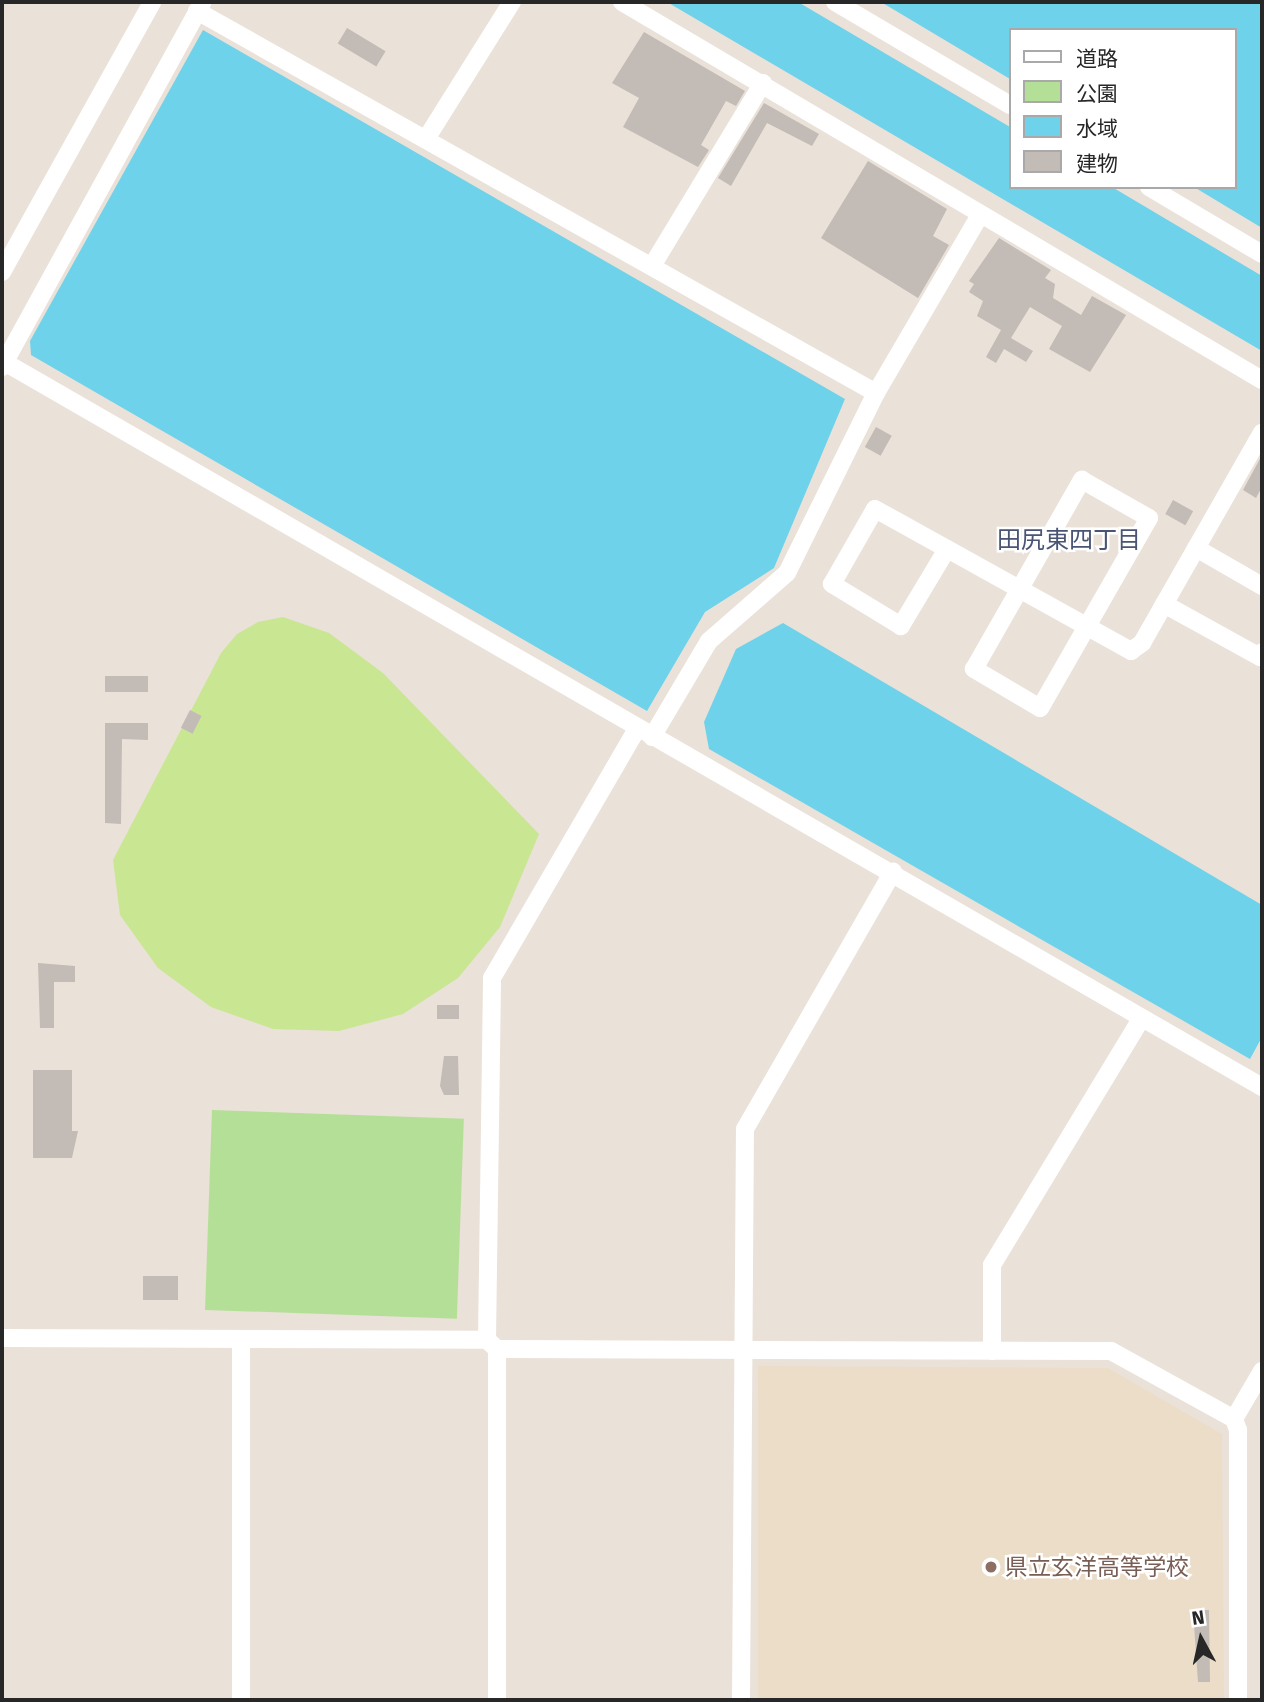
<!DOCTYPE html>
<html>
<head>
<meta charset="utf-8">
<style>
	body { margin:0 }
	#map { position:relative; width:1264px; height:1702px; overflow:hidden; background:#eae1d9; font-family:"Fira Sans","Noto Sans JP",sans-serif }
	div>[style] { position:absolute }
	.education>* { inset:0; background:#ebddc8 }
	.green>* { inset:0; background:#b4df96; transform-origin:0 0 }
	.pitch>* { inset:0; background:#c9e692 }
	.water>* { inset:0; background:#6ed2ea }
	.building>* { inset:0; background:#c2bbb6; transform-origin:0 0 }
	.minor>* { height:18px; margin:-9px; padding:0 9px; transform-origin:9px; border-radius:9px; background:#fff }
	.dots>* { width:19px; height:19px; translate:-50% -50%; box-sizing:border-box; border:4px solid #fff; border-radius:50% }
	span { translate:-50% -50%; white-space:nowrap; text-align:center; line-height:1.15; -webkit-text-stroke:5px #fff; paint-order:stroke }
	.education-label { font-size:23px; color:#785e54 }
	.left { translate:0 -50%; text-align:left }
	.neighbourhood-label { font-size:24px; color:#4a5576 }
	.frame { position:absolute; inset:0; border:4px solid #272727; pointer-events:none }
	.legend { position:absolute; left:1009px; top:28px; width:228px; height:161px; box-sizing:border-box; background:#fff; border:2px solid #a9a9a9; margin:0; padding:9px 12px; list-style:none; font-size:21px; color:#272727 }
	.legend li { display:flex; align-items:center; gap:14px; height:35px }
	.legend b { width:35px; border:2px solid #a9a9a9 }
	.north { position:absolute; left:1166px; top:1604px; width:70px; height:70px; -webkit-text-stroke:5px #fff; paint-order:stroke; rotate:352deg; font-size:19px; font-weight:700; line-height:28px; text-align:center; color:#272727 }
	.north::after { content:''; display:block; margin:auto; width:24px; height:32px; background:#272727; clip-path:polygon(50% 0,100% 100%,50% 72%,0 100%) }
</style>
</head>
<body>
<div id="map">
	<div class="education">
		<div style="clip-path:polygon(758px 1366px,1108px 1368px,1222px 1434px,1224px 1700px,758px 1700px)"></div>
	</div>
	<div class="green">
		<div style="left:212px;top:1110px;width:252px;height:200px;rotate:2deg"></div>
	</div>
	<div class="pitch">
		<div style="clip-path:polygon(283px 617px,329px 633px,383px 673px,539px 834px,500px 927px,458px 978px,403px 1014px,339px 1031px,273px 1029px,211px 1007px,158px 968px,120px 915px,113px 860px,221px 653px,237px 634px,258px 622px)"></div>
	</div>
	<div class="water">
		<div style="clip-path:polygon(667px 2px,798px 2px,1010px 127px,1010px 187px,1112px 187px,1262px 276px,1262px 351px)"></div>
		<div style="clip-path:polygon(881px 2px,1262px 2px,1262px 228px,1194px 187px,1234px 187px,1234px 30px,1010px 30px,1010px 79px)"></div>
		<div style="clip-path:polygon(203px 30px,845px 399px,774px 568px,705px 612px,647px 711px,31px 355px,30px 341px)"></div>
		<div style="clip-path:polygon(783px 623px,1262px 905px,1262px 1037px,1250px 1059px,709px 749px,704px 722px,736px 649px)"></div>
	</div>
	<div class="building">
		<div style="left:347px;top:28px;width:45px;height:18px;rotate:31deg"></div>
		<div style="clip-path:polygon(644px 32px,745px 91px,736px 106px,726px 101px,701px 145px,709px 150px,698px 167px,623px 127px,639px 98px,612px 83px)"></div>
		<div style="clip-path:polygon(764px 103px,819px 134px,812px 146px,767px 123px,731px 186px,718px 178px)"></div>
		<div style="clip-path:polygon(868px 161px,947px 209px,933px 236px,949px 245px,918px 298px,821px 238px)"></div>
		<div style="clip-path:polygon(999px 238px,1051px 270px,1045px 278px,1055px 284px,1053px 298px,1081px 315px,1092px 296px,1126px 315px,1090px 372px,1049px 349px,1062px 326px,1030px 307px,1011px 338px,1033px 351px,1026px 362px,1004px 349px,996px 363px,986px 357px,1001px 330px,977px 316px,983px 301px,969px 292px,974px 284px,969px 281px)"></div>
		<div style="left:876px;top:427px;width:18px;height:23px;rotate:29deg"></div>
		<div style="clip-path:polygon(1262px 455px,1262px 487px,1256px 498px,1243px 490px)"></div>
		<div style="left:1173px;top:500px;width:23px;height:16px;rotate:29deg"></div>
		<div style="left:105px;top:676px;width:43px;height:16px"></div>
		<div style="left:190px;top:710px;width:13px;height:20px;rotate:27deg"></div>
		<div style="clip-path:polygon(105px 723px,148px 723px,148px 740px,122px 739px,121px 824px,105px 823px)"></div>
		<div style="clip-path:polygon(38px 963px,75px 966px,75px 982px,54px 982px,54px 1028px,40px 1028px)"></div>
		<div style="left:437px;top:1005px;width:22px;height:14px"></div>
		<div style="clip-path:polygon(444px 1056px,458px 1056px,459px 1095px,444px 1095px,440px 1086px)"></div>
		<div style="clip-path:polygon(33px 1070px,72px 1070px,72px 1131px,78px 1131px,72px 1158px,33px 1158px)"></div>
		<div style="left:178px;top:1276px;width:24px;height:35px;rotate:90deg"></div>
		<div style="clip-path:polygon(1193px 1610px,1209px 1610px,1210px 1682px,1198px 1682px)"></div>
	</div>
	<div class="minor">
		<div style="left:622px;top:2px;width:743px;rotate:30.57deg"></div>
		<div style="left:835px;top:2px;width:203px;rotate:30.5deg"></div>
		<div style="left:197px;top:11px;width:779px;rotate:29.36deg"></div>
		<div style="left:426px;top:139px;width:162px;rotate:-57.9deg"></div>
		<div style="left:1149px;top:187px;width:131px;rotate:30.7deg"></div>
		<div style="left:652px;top:266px;width:214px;rotate:-58.8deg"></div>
		<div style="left:2px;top:272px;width:309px;rotate:-60.9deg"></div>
		<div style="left:6px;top:363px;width:1450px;rotate:29.96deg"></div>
		<div style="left:2px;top:367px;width:415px;rotate:-61.2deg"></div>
		<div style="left:1082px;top:480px;width:77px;rotate:29.6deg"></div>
		<div style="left:1149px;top:518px;width:219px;rotate:119.8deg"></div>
		<div style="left:1040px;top:708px;width:77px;rotate:-149.4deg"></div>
		<div style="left:974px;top:669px;width:218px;rotate:-60.3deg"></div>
		<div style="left:1196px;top:548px;width:76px;rotate:29.9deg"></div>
		<div style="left:947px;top:549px;width:90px;rotate:120.9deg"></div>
		<div style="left:901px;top:626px;width:81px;rotate:-148.7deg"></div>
		<div style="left:832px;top:584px;width:86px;rotate:-60.2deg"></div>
		<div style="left:875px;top:509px;width:293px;rotate:29deg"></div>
		<div style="left:1131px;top:651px;width:14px;rotate:-36deg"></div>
		<div style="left:1142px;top:643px;width:242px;rotate:-60.3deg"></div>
		<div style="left:1164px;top:604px;width:110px;rotate:28.9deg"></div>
		<div style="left:1260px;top:657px;width:5px;rotate:-68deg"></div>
		<div style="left:652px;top:737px;width:112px;rotate:-59.3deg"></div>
		<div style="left:709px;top:641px;width:103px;rotate:-41.1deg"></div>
		<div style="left:787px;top:573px;width:201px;rotate:-63.7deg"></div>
		<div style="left:876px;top:393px;width:204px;rotate:-59.7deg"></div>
		<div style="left:2px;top:1338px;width:485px;rotate:0.2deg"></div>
		<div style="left:487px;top:1340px;width:13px;rotate:42deg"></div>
		<div style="left:497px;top:1349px;width:614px;rotate:0.19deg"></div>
		<div style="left:1111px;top:1351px;width:141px;rotate:28.9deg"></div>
		<div style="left:1234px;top:1419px;width:12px;rotate:70deg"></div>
		<div style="left:1238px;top:1430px;width:270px;rotate:90deg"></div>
		<div style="left:487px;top:1340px;width:362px;rotate:-89.2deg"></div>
		<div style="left:492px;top:978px;width:288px;rotate:-59.8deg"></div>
		<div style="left:497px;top:1349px;width:351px;rotate:90deg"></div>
		<div style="left:992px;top:1351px;width:86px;rotate:-90deg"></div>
		<div style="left:992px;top:1265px;width:285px;rotate:-58.8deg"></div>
		<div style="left:1234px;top:1419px;width:56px;rotate:-59.7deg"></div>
		<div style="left:241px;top:1700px;width:361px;rotate:-90deg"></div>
		<div style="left:741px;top:1700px;width:571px;rotate:-89.6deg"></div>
		<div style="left:745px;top:1129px;width:297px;rotate:-60.1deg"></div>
	</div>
	<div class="dots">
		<div style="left:991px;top:1567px;background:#8d6e63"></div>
	</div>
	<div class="education-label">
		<span class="left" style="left:1005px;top:1567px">県立玄洋高等学校</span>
	</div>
	<div class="neighbourhood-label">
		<span style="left:1069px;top:541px">田尻東四丁目</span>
	</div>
	<div class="frame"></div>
	<ul class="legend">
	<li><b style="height:9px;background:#fff"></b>道路</li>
	<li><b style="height:19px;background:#b4df96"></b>公園</li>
	<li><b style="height:19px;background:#6ed2ea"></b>水域</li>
	<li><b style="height:19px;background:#c2bbb6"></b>建物</li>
	</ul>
	<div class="north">N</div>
</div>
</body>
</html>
